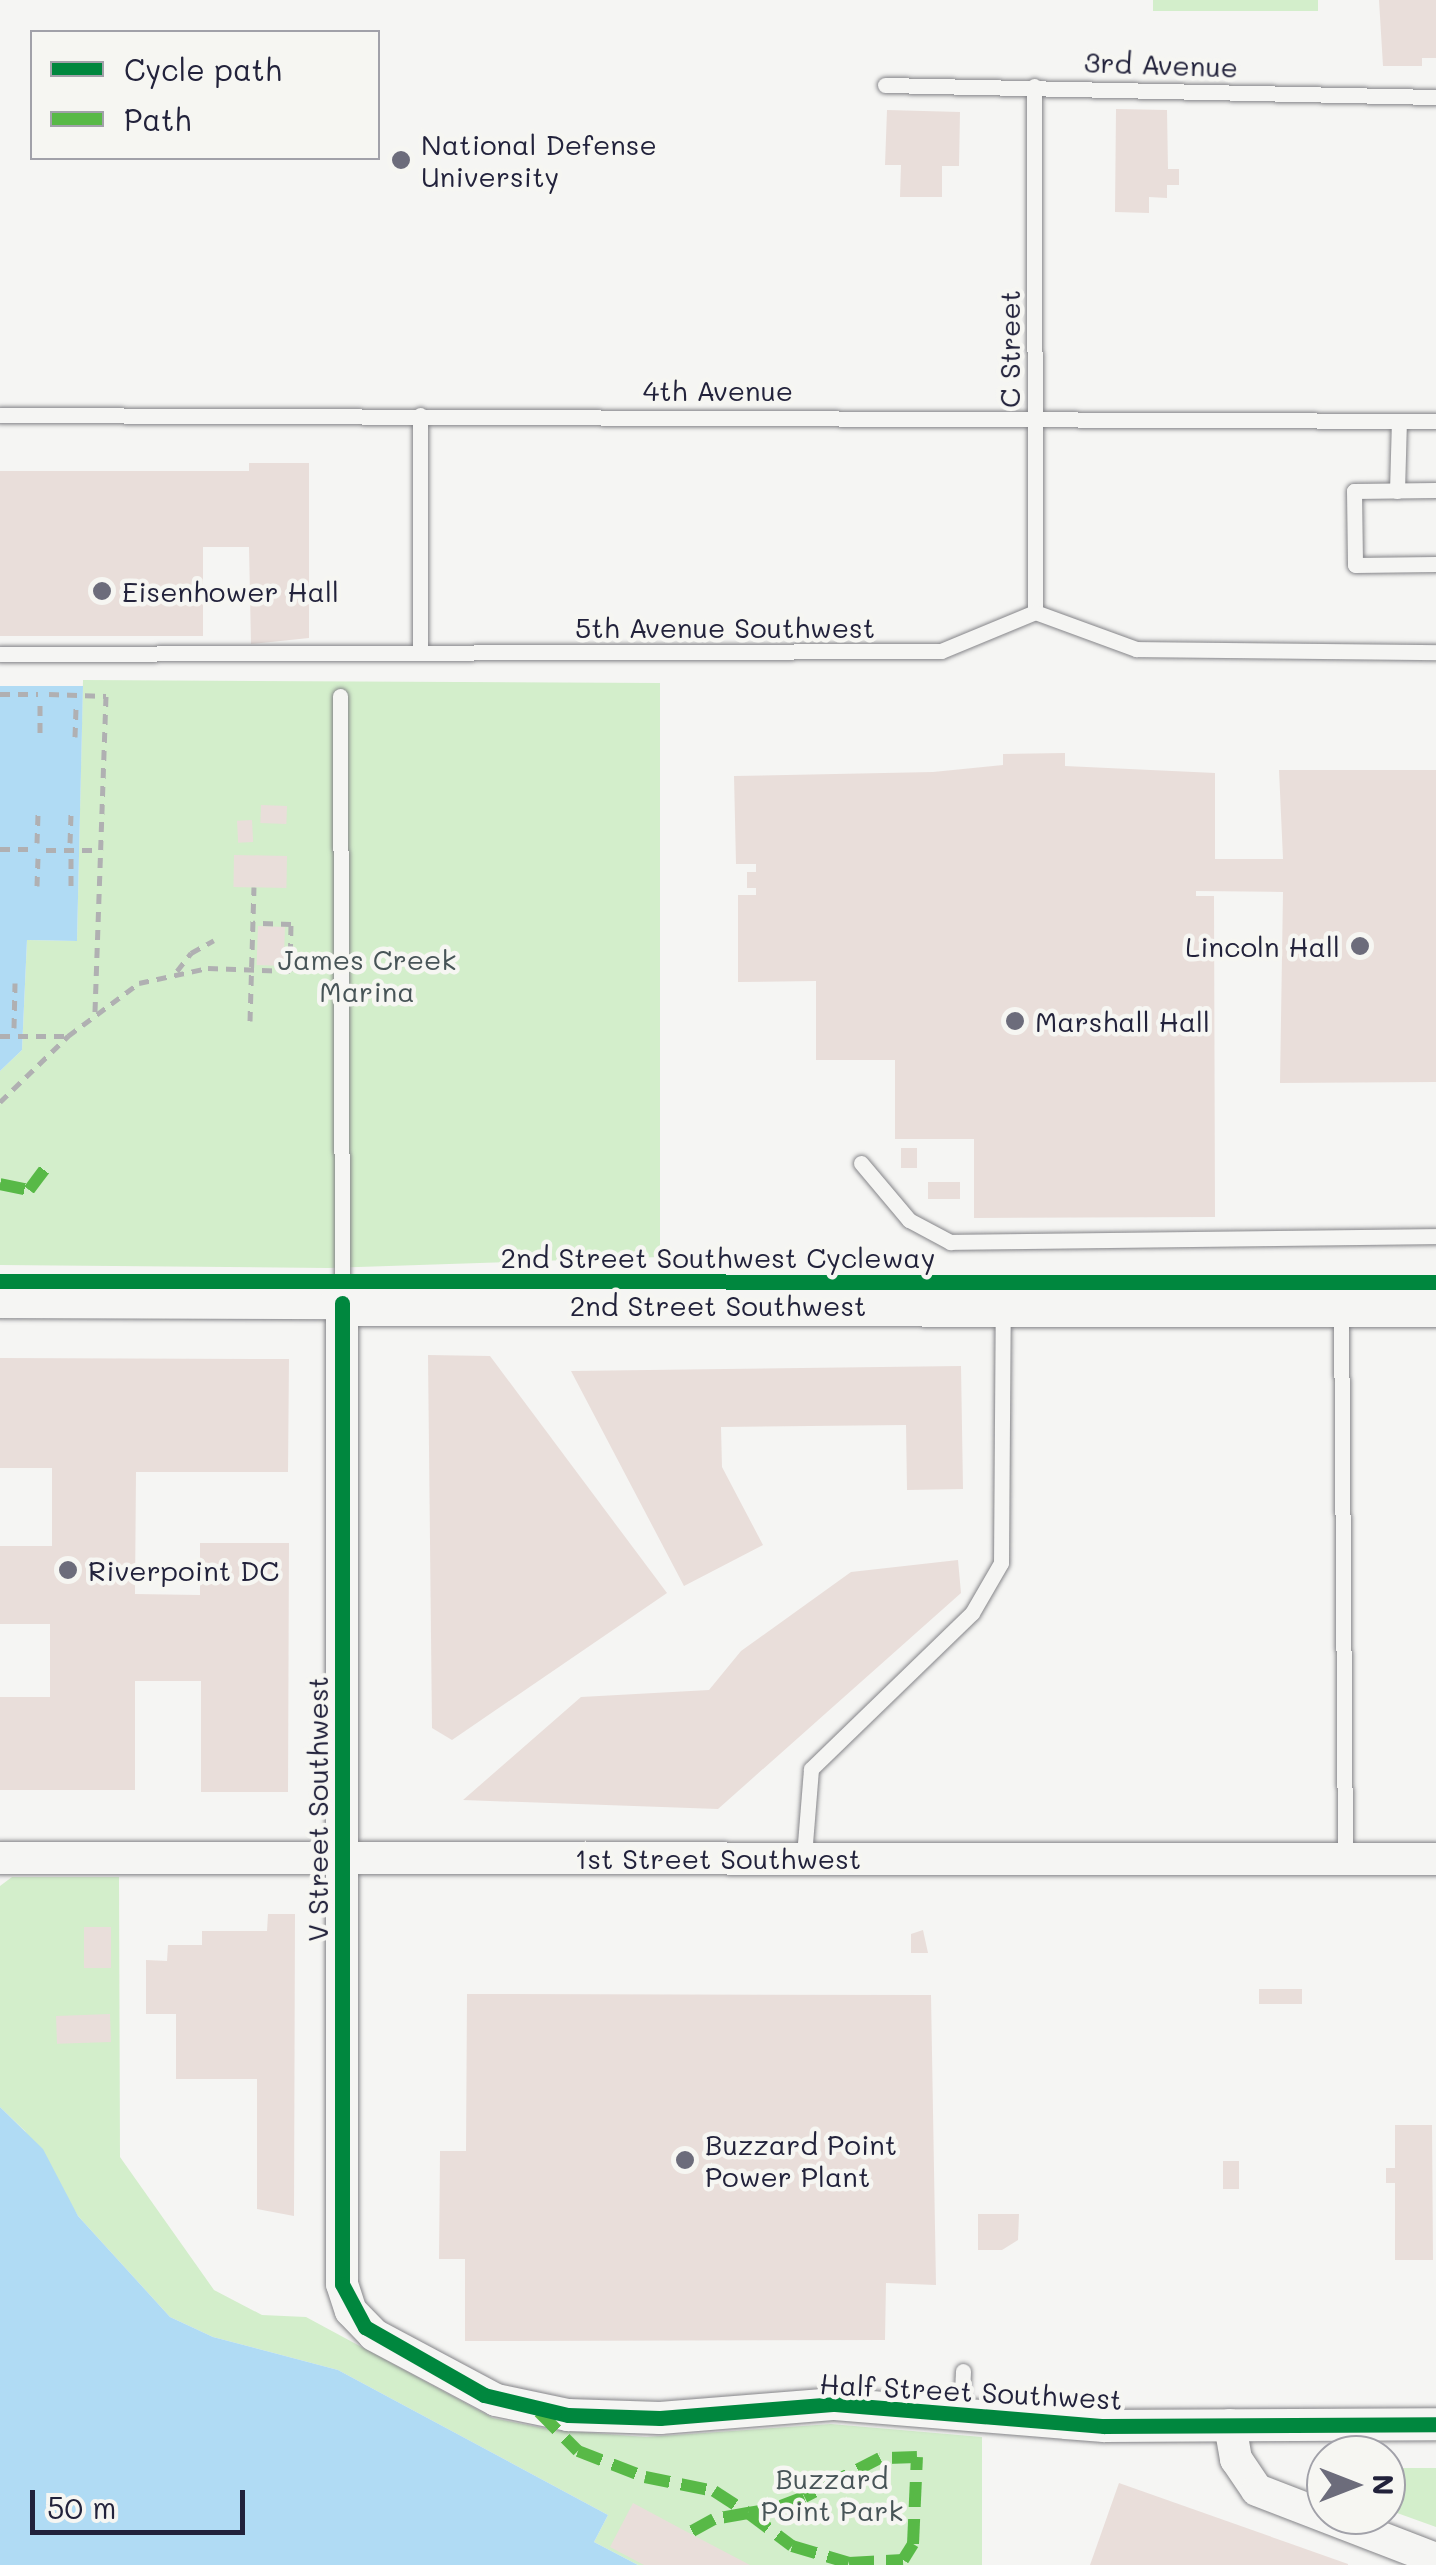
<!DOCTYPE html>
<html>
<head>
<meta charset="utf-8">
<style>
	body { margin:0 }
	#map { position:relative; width:1436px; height:2565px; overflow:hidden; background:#f5f5f3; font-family:Mali,sans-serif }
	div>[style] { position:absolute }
	.green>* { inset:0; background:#d3eecb; transform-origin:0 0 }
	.water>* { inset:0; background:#b0dbf4 }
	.building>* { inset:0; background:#e9deda; transform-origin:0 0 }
	.path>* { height:5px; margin-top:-2.5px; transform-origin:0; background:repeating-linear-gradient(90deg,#b0b0b2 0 10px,transparent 0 18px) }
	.roads { filter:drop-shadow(0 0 2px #858589) drop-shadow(0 0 2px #858589) }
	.lane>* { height:15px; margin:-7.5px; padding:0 7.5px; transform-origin:7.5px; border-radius:7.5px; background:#f5f5f3 }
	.street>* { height:32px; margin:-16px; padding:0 16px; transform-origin:16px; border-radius:16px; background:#f5f5f3 }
	.secondary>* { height:45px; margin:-22.5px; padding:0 22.5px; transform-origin:22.5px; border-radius:22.5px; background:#f5f5f3 }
	.quiet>* { height:12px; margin-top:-6px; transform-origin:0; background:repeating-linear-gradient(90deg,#58b947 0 25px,transparent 0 37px) }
	.cycleway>* { height:15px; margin:-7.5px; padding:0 7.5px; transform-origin:7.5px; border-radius:7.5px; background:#00873e }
	.dots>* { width:28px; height:28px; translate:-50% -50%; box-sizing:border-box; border:5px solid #f6f6f2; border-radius:50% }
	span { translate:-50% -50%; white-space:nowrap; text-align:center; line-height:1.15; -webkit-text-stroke:9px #f6f6f2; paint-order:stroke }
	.street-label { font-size:28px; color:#22223b }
	.poi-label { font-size:28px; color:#22223b }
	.left { translate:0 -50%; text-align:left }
	.right { translate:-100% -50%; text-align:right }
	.park-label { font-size:28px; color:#475457 }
	.legend { position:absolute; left:30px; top:30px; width:350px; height:130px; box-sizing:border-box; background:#f6f6f2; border:2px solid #a1a1a9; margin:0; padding:12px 18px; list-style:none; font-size:30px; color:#22223b }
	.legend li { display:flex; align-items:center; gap:20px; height:50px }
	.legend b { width:50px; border:2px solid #a1a1a9 }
	.north { position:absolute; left:1306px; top:2435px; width:100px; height:100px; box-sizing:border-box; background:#f6f6f2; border:2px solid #a1a1a9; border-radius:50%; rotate:90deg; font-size:28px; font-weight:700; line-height:40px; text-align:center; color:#22223b }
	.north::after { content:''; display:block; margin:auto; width:35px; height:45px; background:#6c6c7b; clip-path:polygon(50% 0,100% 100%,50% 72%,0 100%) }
	.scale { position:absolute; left:30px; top:2490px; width:215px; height:45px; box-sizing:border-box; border:5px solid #22223b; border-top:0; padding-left:12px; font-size:30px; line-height:35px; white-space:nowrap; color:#22223b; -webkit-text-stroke:8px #f6f6f2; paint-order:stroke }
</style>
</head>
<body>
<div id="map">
	<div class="green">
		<div style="left:1153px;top:0;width:165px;height:11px"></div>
		<div style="clip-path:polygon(83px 680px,660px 683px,660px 1257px,328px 1268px,0 1265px,0 1071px,22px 1050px,27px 940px,77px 941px)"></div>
		<div style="clip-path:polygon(12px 1877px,119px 1877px,120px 2157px,214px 2290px,262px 2315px,306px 2317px,493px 2418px,553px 2430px,646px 2437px,831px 2424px,982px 2437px,982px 2565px,638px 2565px,594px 2542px,608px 2515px,338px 2370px,213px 2337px,170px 2317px,78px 2216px,25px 2131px,0 2107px,0 1886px)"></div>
		<div style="clip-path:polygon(1386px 2468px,1436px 2468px,1436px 2527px,1386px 2509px)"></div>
	</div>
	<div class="water">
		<div style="clip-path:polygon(0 686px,83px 686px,77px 941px,27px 940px,22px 1050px,0 1071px)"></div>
		<div style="clip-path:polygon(0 2107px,43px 2149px,78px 2216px,170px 2317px,213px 2337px,338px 2370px,608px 2515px,594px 2542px,638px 2565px,0 2565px)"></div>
	</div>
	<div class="building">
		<div style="clip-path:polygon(1379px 0,1436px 0,1436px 58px,1422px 58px,1422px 66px,1383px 66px)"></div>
		<div style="clip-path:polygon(1116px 109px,1167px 110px,1168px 169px,1179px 169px,1179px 185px,1167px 185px,1167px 198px,1149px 197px,1149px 213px,1115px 212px)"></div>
		<div style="clip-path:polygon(887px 110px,960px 112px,959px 166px,942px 166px,942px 197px,900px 197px,901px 165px,885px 165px)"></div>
		<div style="clip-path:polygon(249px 463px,309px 463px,309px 638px,251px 644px,249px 547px,203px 547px,203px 636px,0 636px,0 471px,249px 471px)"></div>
		<div style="clip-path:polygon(1065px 753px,1065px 766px,1215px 773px,1215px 859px,1283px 859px,1279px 770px,1436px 770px,1436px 1082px,1280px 1083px,1283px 892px,1196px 891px,1196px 896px,1214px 896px,1215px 1217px,974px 1218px,974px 1139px,895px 1139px,895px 1060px,816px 1060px,816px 981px,738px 982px,738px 895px,756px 895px,756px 888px,747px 888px,747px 872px,756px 872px,756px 864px,736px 864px,734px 776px,933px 772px,1003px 765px,1003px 754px)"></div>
		<div style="left:261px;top:805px;width:26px;height:18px;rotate:2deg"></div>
		<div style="left:252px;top:820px;width:22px;height:15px;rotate:87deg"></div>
		<div style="left:234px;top:855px;width:53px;height:32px;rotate:1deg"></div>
		<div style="left:258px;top:926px;width:27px;height:39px;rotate:2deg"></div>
		<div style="left:901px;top:1148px;width:16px;height:20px"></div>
		<div style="left:928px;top:1182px;width:32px;height:17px"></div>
		<div style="clip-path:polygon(428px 1355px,490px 1356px,667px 1593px,452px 1740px,432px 1728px)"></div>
		<div style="clip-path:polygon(0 1358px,289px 1359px,288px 1472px,136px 1472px,135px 1594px,200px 1595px,200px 1543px,289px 1543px,288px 1792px,201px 1792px,201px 1681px,135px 1681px,135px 1790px,0 1790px,0 1697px,50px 1697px,50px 1624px,0 1624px,0 1546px,52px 1546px,52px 1468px,0 1468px)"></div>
		<div style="clip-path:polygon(961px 1366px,963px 1489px,907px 1490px,906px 1425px,721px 1427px,722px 1467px,763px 1545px,684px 1586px,571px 1371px)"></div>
		<div style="clip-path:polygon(958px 1560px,961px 1593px,718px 1809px,463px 1800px,581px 1697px,709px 1690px,741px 1651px,851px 1572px)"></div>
		<div style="clip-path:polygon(268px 1914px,295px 1914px,294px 2216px,257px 2209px,257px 2079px,176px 2079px,176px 2014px,146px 2014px,146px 1960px,167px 1961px,168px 1945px,202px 1945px,202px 1931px,267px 1931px)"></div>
		<div style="left:84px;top:1927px;width:27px;height:41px"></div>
		<div style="clip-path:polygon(923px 1930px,928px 1953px,911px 1953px,911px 1934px)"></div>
		<div style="left:1259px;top:1989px;width:43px;height:15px"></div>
		<div style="clip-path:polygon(467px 1994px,931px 1995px,936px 2285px,886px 2283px,885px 2340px,465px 2341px,465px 2259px,439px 2259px,440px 2151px,466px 2151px)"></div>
		<div style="left:110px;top:2014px;width:28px;height:54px;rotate:88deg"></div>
		<div style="clip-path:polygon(1395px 2125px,1432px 2125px,1433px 2260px,1395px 2260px,1395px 2183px,1386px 2183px,1386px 2168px,1395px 2168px)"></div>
		<div style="left:1223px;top:2161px;width:16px;height:28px"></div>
		<div style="clip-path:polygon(978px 2214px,1019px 2214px,1018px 2240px,1002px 2250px,978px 2250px)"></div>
		<div style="clip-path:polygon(1119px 2483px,1348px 2564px,1348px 2565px,1090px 2565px)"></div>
		<div style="clip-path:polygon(633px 2503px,689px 2533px,750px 2565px,644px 2565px,610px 2547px)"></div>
	</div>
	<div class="path">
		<div style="left:0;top:694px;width:38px"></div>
		<div style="left:49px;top:694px;width:57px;rotate:2deg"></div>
		<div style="left:106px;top:696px;width:317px;rotate:92deg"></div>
		<div style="left:40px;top:705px;width:32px;rotate:90deg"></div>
		<div style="left:75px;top:737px;width:32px;rotate:-88deg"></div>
		<div style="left:37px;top:843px;width:35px;rotate:-88deg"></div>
		<div style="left:70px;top:843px;width:34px;rotate:-88deg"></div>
		<div style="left:0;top:849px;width:35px"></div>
		<div style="left:46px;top:850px;width:54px"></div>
		<div style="left:71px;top:858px;width:28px;rotate:90deg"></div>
		<div style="left:37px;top:886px;width:28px;rotate:-88deg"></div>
		<div style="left:177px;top:971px;width:23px;rotate:-52deg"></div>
		<div style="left:191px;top:953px;width:26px;rotate:-29deg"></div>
		<div style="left:250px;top:1021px;width:134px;rotate:-88.3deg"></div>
		<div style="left:14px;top:1028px;width:45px;rotate:-88.7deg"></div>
		<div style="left:0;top:1036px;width:68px"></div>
		<div style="left:0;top:1102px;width:95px;rotate:-44.1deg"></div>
		<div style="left:68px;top:1036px;width:89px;rotate:-36.7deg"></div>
		<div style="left:139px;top:983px;width:71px;rotate:-12.3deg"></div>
		<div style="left:208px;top:968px;width:82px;rotate:2.1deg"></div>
		<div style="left:290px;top:971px;width:47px;rotate:-88.8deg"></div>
		<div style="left:291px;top:924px;width:38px;rotate:-178deg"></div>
	</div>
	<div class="roads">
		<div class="lane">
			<div style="left:885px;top:85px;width:551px;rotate:1.25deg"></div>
			<div style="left:1034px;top:86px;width:526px;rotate:89.89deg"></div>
			<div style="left:0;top:415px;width:1436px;rotate:0.24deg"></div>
			<div style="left:420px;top:415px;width:238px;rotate:90deg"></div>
			<div style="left:1436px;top:490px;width:82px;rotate:179.3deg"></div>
			<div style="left:1354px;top:491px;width:74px;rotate:89.2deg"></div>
			<div style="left:1355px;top:565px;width:81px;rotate:-0.7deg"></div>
			<div style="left:1397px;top:491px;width:70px;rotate:-88.4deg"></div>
			<div style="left:0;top:654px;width:941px;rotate:-0.18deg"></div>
			<div style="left:941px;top:651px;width:102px;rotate:-22.5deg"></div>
			<div style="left:1035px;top:612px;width:108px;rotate:20.1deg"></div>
			<div style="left:1136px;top:649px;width:300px;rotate:0.6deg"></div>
			<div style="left:340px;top:696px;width:603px;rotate:89.81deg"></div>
			<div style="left:861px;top:1163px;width:75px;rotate:49.9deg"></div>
			<div style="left:909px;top:1220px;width:47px;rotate:28.2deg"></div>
			<div style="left:950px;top:1242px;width:486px;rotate:-0.7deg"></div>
			<div style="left:1341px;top:1308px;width:551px;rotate:89.58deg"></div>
			<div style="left:804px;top:1856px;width:87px;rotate:-85.4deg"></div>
			<div style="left:811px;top:1769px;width:224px;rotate:-44.1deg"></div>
			<div style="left:972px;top:1613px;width:58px;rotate:-59.9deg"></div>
			<div style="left:1001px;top:1563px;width:255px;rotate:-89.6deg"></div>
			<div style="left:961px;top:2415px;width:44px;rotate:-87.4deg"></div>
		</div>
		<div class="street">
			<div style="left:0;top:1302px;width:342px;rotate:0.2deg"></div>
			<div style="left:342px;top:1303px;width:981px;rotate:90deg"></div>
			<div style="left:342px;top:2284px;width:28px;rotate:72deg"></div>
			<div style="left:351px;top:2311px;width:33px;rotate:46deg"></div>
			<div style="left:374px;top:2335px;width:138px;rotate:28deg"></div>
			<div style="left:496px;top:2400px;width:74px;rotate:11.8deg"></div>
			<div style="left:568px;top:2415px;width:92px;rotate:1.9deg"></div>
			<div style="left:660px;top:2418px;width:176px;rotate:-4.6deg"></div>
			<div style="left:835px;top:2404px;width:270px;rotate:4.7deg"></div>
			<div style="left:1104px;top:2426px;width:332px;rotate:-0.3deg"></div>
			<div style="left:0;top:1858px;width:1436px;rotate:0.04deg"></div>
			<div style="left:1230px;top:2425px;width:35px;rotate:80deg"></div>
			<div style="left:1236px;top:2459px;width:37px;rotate:56deg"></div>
			<div style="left:1257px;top:2490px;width:192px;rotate:21.1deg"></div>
		</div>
		<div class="secondary">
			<div style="left:342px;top:1303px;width:1094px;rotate:0.05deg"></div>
		</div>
	</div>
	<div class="quiet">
		<div style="left:0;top:1184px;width:30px;rotate:12deg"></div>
		<div style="left:29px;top:1190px;width:26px;rotate:-53deg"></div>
		<div style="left:539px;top:2412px;width:55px;rotate:45deg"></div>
		<div style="left:578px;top:2451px;width:72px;rotate:21.2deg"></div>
		<div style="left:645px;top:2477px;width:70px;rotate:11.5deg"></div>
		<div style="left:714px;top:2491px;width:40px;rotate:32.9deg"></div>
		<div style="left:748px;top:2513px;width:55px;rotate:36.9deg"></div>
		<div style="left:792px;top:2546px;width:59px;rotate:16.6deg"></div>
		<div style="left:849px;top:2563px;width:54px;rotate:-3.2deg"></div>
		<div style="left:903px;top:2560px;width:19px;rotate:-58deg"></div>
		<div style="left:913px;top:2544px;width:87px;rotate:-87.4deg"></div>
		<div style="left:917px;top:2457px;width:37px;rotate:178deg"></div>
		<div style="left:880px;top:2458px;width:85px;rotate:152.8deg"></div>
		<div style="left:804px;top:2497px;width:33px;rotate:159deg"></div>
		<div style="left:773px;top:2509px;width:25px;rotate:171deg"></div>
		<div style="left:748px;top:2513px;width:35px;rotate:170deg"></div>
		<div style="left:714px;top:2519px;width:29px;rotate:151deg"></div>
	</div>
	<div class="cycleway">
		<div style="left:0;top:1281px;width:1436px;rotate:0.04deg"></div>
		<div style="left:342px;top:1303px;width:981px;rotate:90deg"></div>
		<div style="left:342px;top:2284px;width:49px;rotate:61.9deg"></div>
		<div style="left:365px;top:2327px;width:137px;rotate:29.7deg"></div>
		<div style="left:484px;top:2395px;width:86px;rotate:13.4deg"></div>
		<div style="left:568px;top:2415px;width:92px;rotate:1.9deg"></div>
		<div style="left:660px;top:2418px;width:176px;rotate:-4.6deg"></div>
		<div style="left:835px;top:2404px;width:270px;rotate:4.7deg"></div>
		<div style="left:1104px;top:2426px;width:332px;rotate:-0.3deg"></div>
	</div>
	<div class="dots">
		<div style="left:401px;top:160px;background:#6c6c7b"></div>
		<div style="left:102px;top:591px;background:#6c6c7b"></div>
		<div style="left:1360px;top:946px;background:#6c6c7b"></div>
		<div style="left:1015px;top:1021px;background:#6c6c7b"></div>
		<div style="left:68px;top:1570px;background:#6c6c7b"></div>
		<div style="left:685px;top:2160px;background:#6c6c7b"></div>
	</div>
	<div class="street-label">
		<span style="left:1161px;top:64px;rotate:2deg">3rd Avenue</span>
		<span style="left:1009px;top:349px;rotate:-90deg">C Street</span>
		<span style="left:718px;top:390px">4th Avenue</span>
		<span style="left:725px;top:627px">5th Avenue Southwest</span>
		<span style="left:718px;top:1257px">2nd Street Southwest Cycleway</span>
		<span style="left:718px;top:1305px">2nd Street Southwest</span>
		<span style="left:317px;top:1809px;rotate:-90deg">V Street Southwest</span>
		<span style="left:718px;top:1858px">1st Street Southwest</span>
		<span style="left:971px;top:2391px;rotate:3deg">Half Street Southwest</span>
	</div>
	<div class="poi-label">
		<span class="left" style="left:421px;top:160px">National Defense<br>University</span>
		<span class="left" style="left:122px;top:591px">Eisenhower Hall</span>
		<span class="right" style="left:1340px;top:946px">Lincoln Hall</span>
		<span class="left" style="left:1035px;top:1021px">Marshall Hall</span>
		<span class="left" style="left:88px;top:1570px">Riverpoint DC</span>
		<span class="left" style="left:705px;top:2160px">Buzzard Point<br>Power Plant</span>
	</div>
	<div class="park-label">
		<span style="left:367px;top:975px">James Creek<br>Marina</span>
		<span style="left:832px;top:2494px">Buzzard<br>Point Park</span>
	</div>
	<ul class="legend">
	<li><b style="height:12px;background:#00873e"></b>Cycle path</li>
	<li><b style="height:12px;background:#58b947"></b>Path</li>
	</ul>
	<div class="north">N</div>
	<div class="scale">50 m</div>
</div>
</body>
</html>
